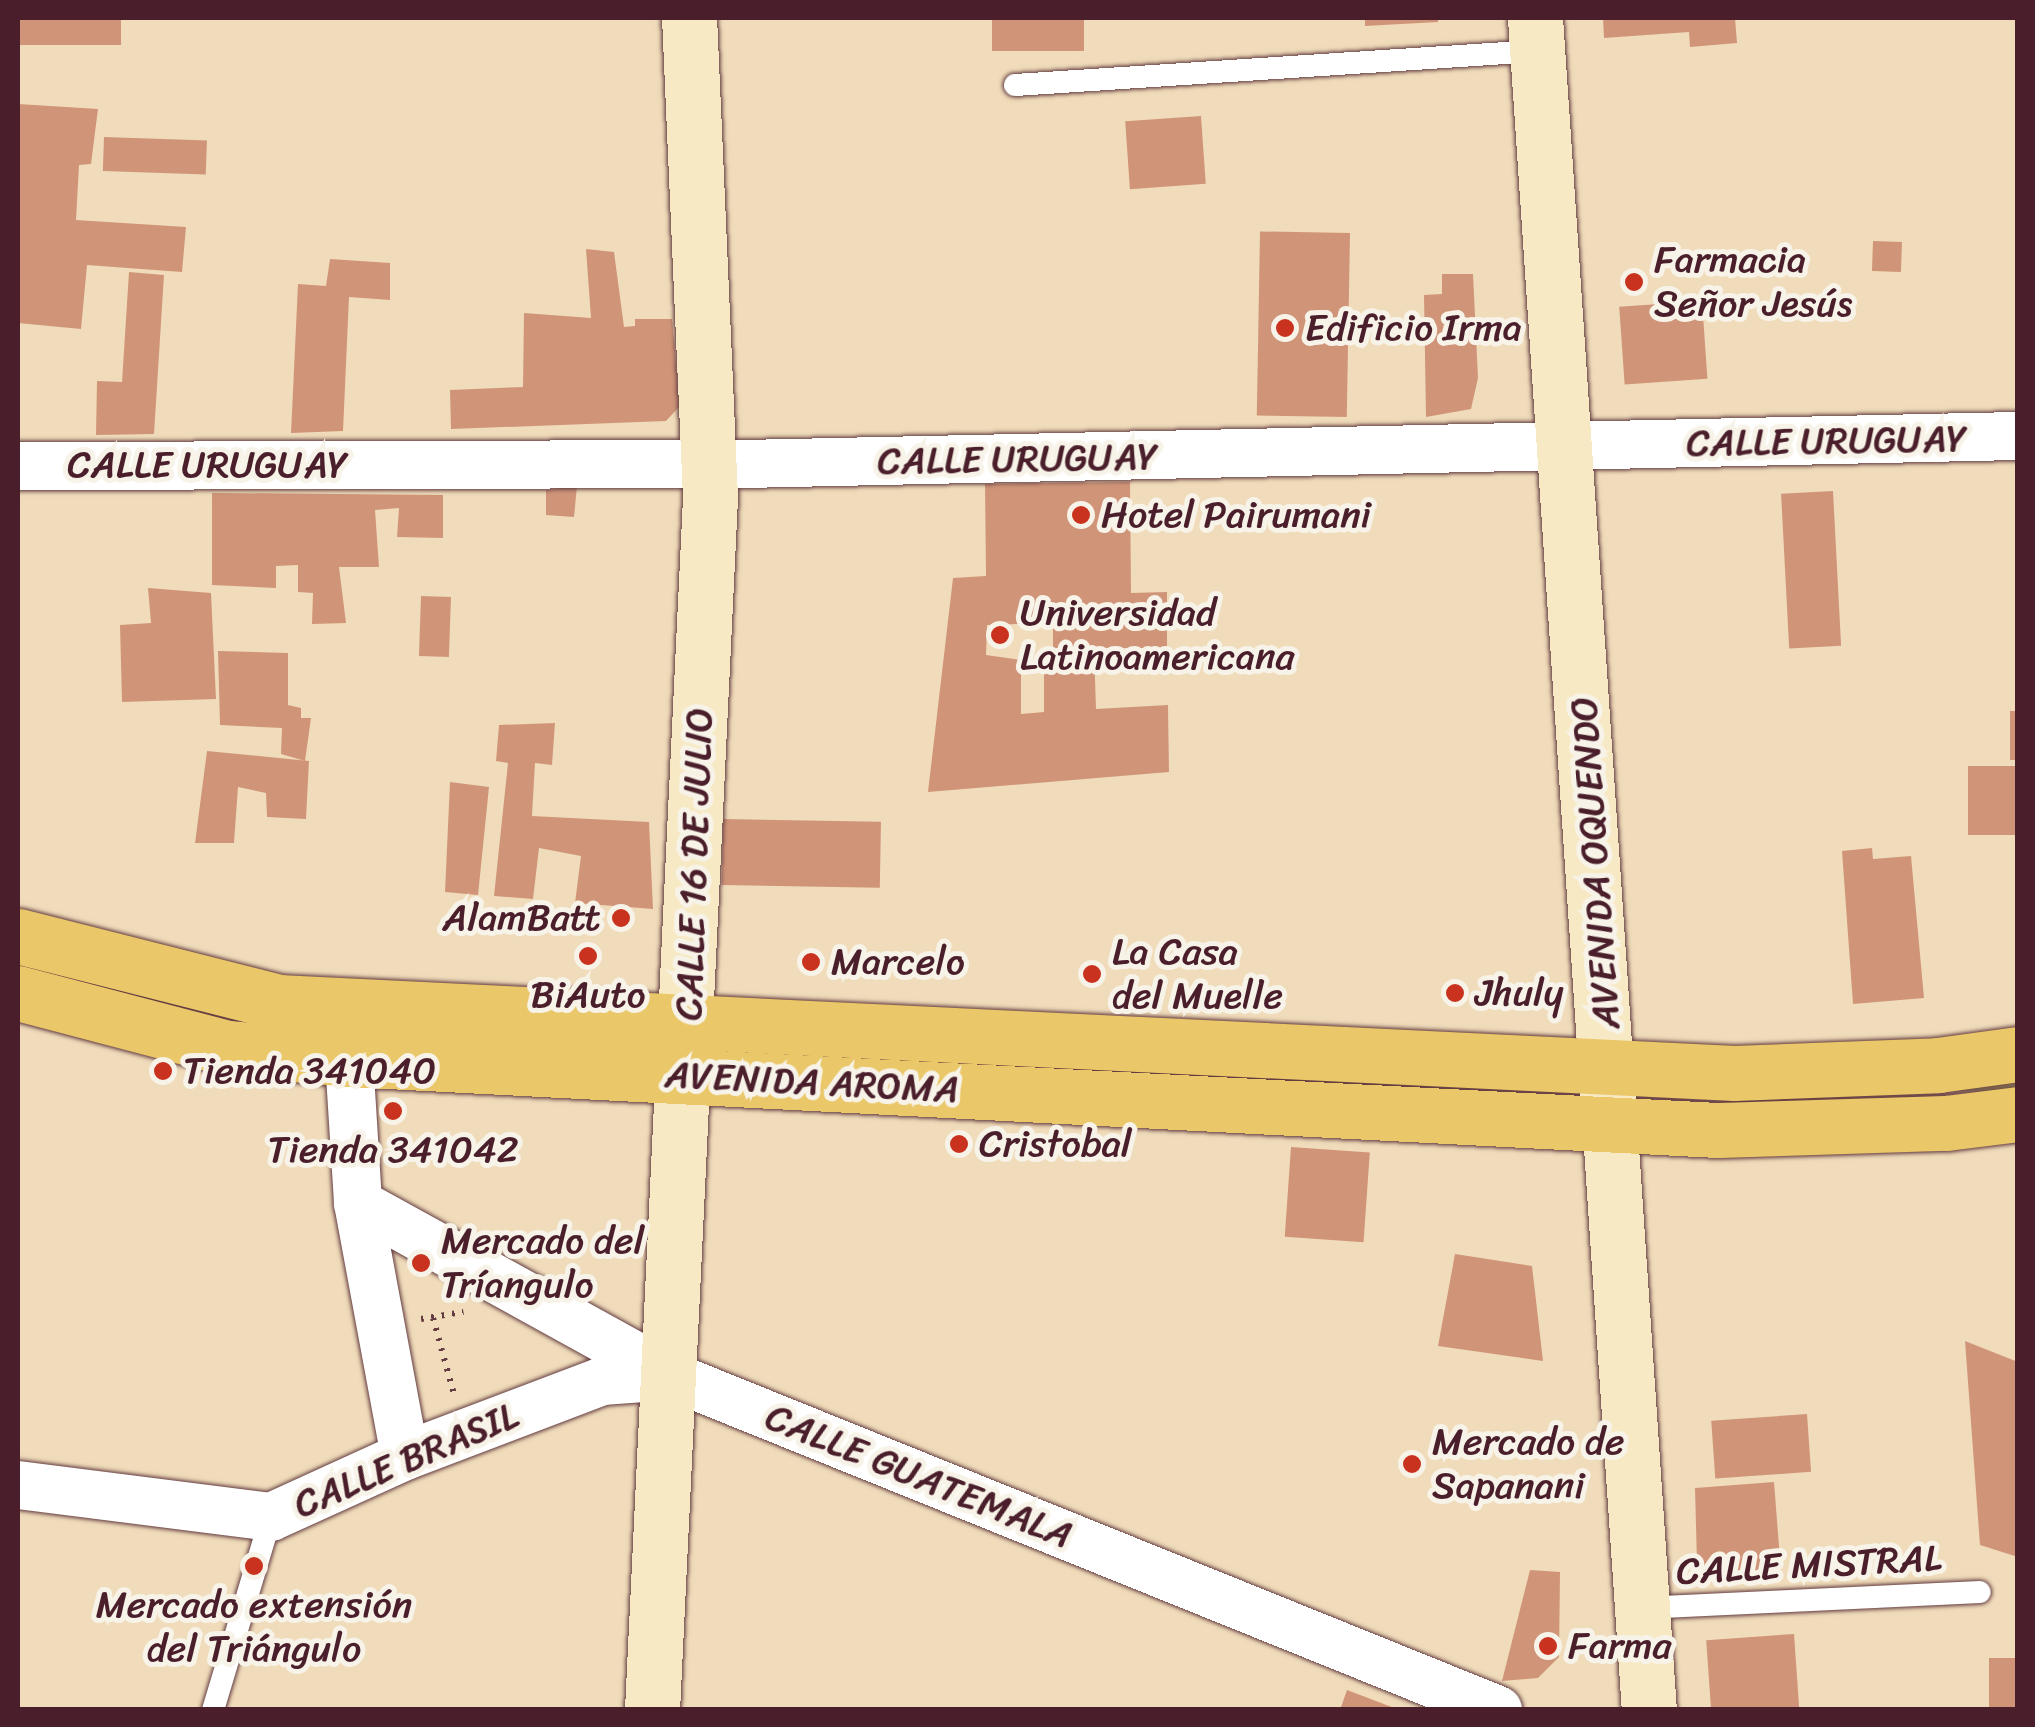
<!DOCTYPE html>
<html>
<head>
<meta charset="utf-8">
<style>
	body { margin:0 }
	#map { position:relative; width:2035px; height:1727px; overflow:hidden; background:#f0dcba; font-family:Sriracha,sans-serif }
	div>[style] { position:absolute }
	.green>* { inset:0; background:#bacd70; transform-origin:0 0 }
	.building>* { inset:0; background:#d09579; transform-origin:0 0 }
	.path>* { height:6px; margin-top:-3px; transform-origin:0; background:repeating-linear-gradient(90deg,#633b40 0 2.5px,transparent 0 10.5px) }
	.roads { filter:drop-shadow(0 0 2px #633b40) drop-shadow(0 0 2px #633b40) }
	.lane>* { height:22px; margin:-11px; padding:0 11px; transform-origin:11px; border-radius:11px; background:#fff }
	.street>* { height:48px; margin:-24px; padding:0 24px; transform-origin:24px; border-radius:24px; background:#fff }
	.secondary>* { height:55px; margin:-27.5px; padding:0 27.5px; transform-origin:27.5px; border-radius:27.5px; background:#f7e9c3 }
	.primary>* { height:55px; margin:-27.5px; padding:0 27.5px; transform-origin:27.5px; border-radius:27.5px; background:#eac769 }
	.dots>* { width:28px; height:28px; translate:-50% -50%; box-sizing:border-box; border:5px solid #f7f3e8; border-radius:50% }
	span { translate:-50% -50%; white-space:nowrap; text-align:center; line-height:1.15; -webkit-text-stroke:10px #f7f3e8; paint-order:stroke }
	.poi-label { font-size:38px; color:#4a1f2b }
	.left { translate:0 -50%; text-align:left }
	.right { translate:-100% -50%; text-align:right }
	.street-label { font-size:38px; color:#4a1f2b }
	.frame { position:absolute; inset:0; border:20px solid #4a1f2b; pointer-events:none }
</style>
</head>
<body>
<div id="map">
	<div class="green">
		<div style="left:2017px;top:1075px;width:16px;height:288px;rotate:90deg"></div>
	</div>
	<div class="building">
		<div style="left:18px;top:18px;width:103px;height:27px"></div>
		<div style="left:992px;top:18px;width:92px;height:33px"></div>
		<div style="clip-path:polygon(1365px 18px,1438px 18px,1438px 22px,1365px 26px)"></div>
		<div style="clip-path:polygon(1603px 18px,1735px 18px,1737px 43px,1690px 47px,1689px 32px,1604px 38px)"></div>
		<div style="clip-path:polygon(18px 104px,98px 109px,91px 164px,79px 165px,76px 220px,186px 227px,182px 272px,87px 265px,81px 329px,18px 323px)"></div>
		<div style="left:1201px;top:116px;width:68px;height:76px;rotate:86deg"></div>
		<div style="left:104px;top:137px;width:103px;height:34px;rotate:2deg"></div>
		<div style="left:1350px;top:233px;width:184px;height:90px;rotate:91deg"></div>
		<div style="left:1873px;top:241px;width:29px;height:30px;rotate:2deg"></div>
		<div style="clip-path:polygon(586px 249px,614px 252px,624px 327px,635px 326px,635px 319px,672px 319px,680px 406px,666px 421px,451px 429px,450px 390px,523px 387px,524px 313px,591px 318px)"></div>
		<div style="clip-path:polygon(330px 259px,390px 263px,390px 300px,349px 297px,343px 431px,291px 433px,298px 284px,326px 286px)"></div>
		<div style="clip-path:polygon(129px 272px,164px 275px,154px 434px,96px 435px,97px 381px,122px 382px)"></div>
		<div style="clip-path:polygon(1442px 274px,1473px 274px,1478px 378px,1471px 409px,1426px 417px,1424px 295px,1442px 294px)"></div>
		<div style="left:1702px;top:301px;width:78px;height:83px;rotate:86deg"></div>
		<div style="clip-path:polygon(evenodd,1130px 482px,1131px 593px,1167px 592px,1167px 648px,1094px 648px,1096px 709px,1168px 705px,1169px 772px,928px 792px,953px 578px,986px 576px,985px 484px,1130px 482px,1053px 623px,1053px 648px,1044px 648px,1044px 712px,1021px 714px,1021px 660px,986px 655px,987px 625px,1053px 623px)"></div>
		<div style="clip-path:polygon(577px 486px,574px 517px,546px 515px,546px 490px)"></div>
		<div style="left:1833px;top:491px;width:155px;height:52px;rotate:87deg"></div>
		<div style="clip-path:polygon(212px 493px,443px 495px,443px 538px,397px 537px,399px 508px,375px 510px,379px 567px,339px 567px,346px 623px,312px 624px,313px 593px,298px 592px,298px 565px,276px 566px,276px 588px,212px 585px)"></div>
		<div style="clip-path:polygon(148px 588px,211px 593px,216px 699px,122px 702px,120px 625px,151px 623px)"></div>
		<div style="left:451px;top:597px;width:60px;height:30px;rotate:92deg"></div>
		<div style="clip-path:polygon(218px 651px,288px 653px,288px 705px,301px 708px,301px 718px,311px 718px,305px 761px,281px 754px,282px 728px,220px 725px)"></div>
		<div style="left:2010px;top:711px;width:8px;height:49px"></div>
		<div style="clip-path:polygon(555px 723px,552px 765px,535px 763px,532px 816px,649px 822px,653px 909px,575px 903px,581px 856px,539px 848px,533px 899px,494px 896px,508px 763px,496px 761px,499px 725px)"></div>
		<div style="clip-path:polygon(207px 751px,309px 761px,306px 819px,267px 817px,266px 793px,238px 787px,234px 843px,195px 843px)"></div>
		<div style="left:2018px;top:766px;width:69px;height:50px;rotate:90deg"></div>
		<div style="clip-path:polygon(450px 782px,489px 787px,478px 895px,445px 892px)"></div>
		<div style="left:723px;top:819px;width:158px;height:66px;rotate:1deg"></div>
		<div style="clip-path:polygon(1872px 848px,1873px 859px,1911px 856px,1924px 998px,1853px 1004px,1842px 851px)"></div>
		<div style="left:1291px;top:1147px;width:79px;height:90px;rotate:4deg"></div>
		<div style="clip-path:polygon(1455px 1254px,1532px 1266px,1543px 1361px,1438px 1346px)"></div>
		<div style="clip-path:polygon(1965px 1341px,2018px 1362px,2018px 1557px,1980px 1545px)"></div>
		<div style="left:1807px;top:1414px;width:58px;height:96px;rotate:86deg"></div>
		<div style="clip-path:polygon(1774px 1482px,1781px 1572px,1707px 1580px,1697px 1563px,1695px 1488px)"></div>
		<div style="clip-path:polygon(1530px 1570px,1560px 1572px,1559px 1657px,1538px 1678px,1502px 1681px)"></div>
		<div style="left:1794px;top:1634px;width:76px;height:88px;rotate:86deg"></div>
		<div style="left:2018px;top:1658px;width:52px;height:29px;rotate:90deg"></div>
		<div style="clip-path:polygon(1347px 1690px,1397px 1709px,1396px 1710px,1340px 1710px)"></div>
	</div>
	<div class="path">
		<div style="left:433px;top:1318px;width:79px;rotate:74.6deg"></div>
		<div style="left:421px;top:1319px;width:43px;rotate:-9.5deg"></div>
	</div>
	<div class="roads">
		<div class="lane">
			<div style="left:1015px;top:85px;width:523px;rotate:-3.73deg"></div>
			<div style="left:1642px;top:1608px;width:338px;rotate:-2.7deg"></div>
			<div style="left:213px;top:1710px;width:202px;rotate:-73.3deg"></div>
		</div>
		<div class="street">
			<div style="left:18px;top:466px;width:726px;rotate:-0.16deg"></div>
			<div style="left:744px;top:464px;width:1274px;rotate:-1.26deg"></div>
			<div style="left:349px;top:1059px;width:144px;rotate:86.4deg"></div>
			<div style="left:358px;top:1203px;width:257px;rotate:79.5deg"></div>
			<div style="left:358px;top:1203px;width:358px;rotate:28.9deg"></div>
			<div style="left:671px;top:1376px;width:892px;rotate:21.99deg"></div>
			<div style="left:18px;top:1485px;width:255px;rotate:7.2deg"></div>
			<div style="left:271px;top:1517px;width:147px;rotate:-24.5deg"></div>
			<div style="left:405px;top:1456px;width:211px;rotate:-20.8deg"></div>
			<div style="left:602px;top:1381px;width:69px;rotate:-4.1deg"></div>
		</div>
		<div class="secondary">
			<div style="left:1535px;top:18px;width:1696px;rotate:86.15deg"></div>
			<div style="left:652px;top:1710px;width:1214px;rotate:-87.26deg"></div>
			<div style="left:710px;top:497px;width:479px;rotate:-92.5deg"></div>
		</div>
		<div class="primary">
			<div style="left:18px;top:936px;width:268px;rotate:14.2deg"></div>
			<div style="left:278px;top:1002px;width:1458px;rotate:2.79deg"></div>
			<div style="left:1734px;top:1073px;width:204px;rotate:-2.2deg"></div>
			<div style="left:1938px;top:1065px;width:81px;rotate:-7.8deg"></div>
			<div style="left:18px;top:993px;width:217px;rotate:14.7deg"></div>
			<div style="left:228px;top:1048px;width:121px;rotate:5.2deg"></div>
			<div style="left:349px;top:1059px;width:1372px;rotate:2.97deg"></div>
			<div style="left:1719px;top:1130px;width:227px;rotate:-1.8deg"></div>
			<div style="left:1946px;top:1123px;width:73px;rotate:-7.1deg"></div>
		</div>
	</div>
	<div class="dots">
		<div style="left:1634px;top:282px;background:#c8321e"></div>
		<div style="left:1285px;top:328px;background:#c8321e"></div>
		<div style="left:1081px;top:515px;background:#c8321e"></div>
		<div style="left:1000px;top:635px;background:#c8321e"></div>
		<div style="left:621px;top:918px;background:#c8321e"></div>
		<div style="left:588px;top:956px;background:#c8321e"></div>
		<div style="left:811px;top:962px;background:#c8321e"></div>
		<div style="left:1092px;top:974px;background:#c8321e"></div>
		<div style="left:1455px;top:993px;background:#c8321e"></div>
		<div style="left:163px;top:1071px;background:#c8321e"></div>
		<div style="left:393px;top:1111px;background:#c8321e"></div>
		<div style="left:959px;top:1144px;background:#c8321e"></div>
		<div style="left:421px;top:1263px;background:#c8321e"></div>
		<div style="left:1412px;top:1464px;background:#c8321e"></div>
		<div style="left:254px;top:1566px;background:#c8321e"></div>
		<div style="left:1548px;top:1646px;background:#c8321e"></div>
	</div>
	<div class="poi-label">
		<span class="left" style="left:1654px;top:282px">Farmacia<br>Señor Jesús</span>
		<span class="left" style="left:1305px;top:328px">Edificio Irma</span>
		<span class="left" style="left:1101px;top:515px">Hotel Pairumani</span>
		<span class="left" style="left:1020px;top:635px">Universidad<br>Latinoamericana</span>
		<span class="right" style="left:601px;top:918px">AlamBatt</span>
		<span class="left" style="left:1112px;top:974px">La Casa<br>del Muelle</span>
		<span class="left" style="left:831px;top:962px">Marcelo</span>
		<span class="left" style="left:1475px;top:993px">Jhuly</span>
		<span style="left:588px;top:995px">BiAuto</span>
		<span class="left" style="left:183px;top:1071px">Tienda 341040</span>
		<span class="left" style="left:979px;top:1144px">Cristobal</span>
		<span style="left:393px;top:1150px">Tienda 341042</span>
		<span class="left" style="left:441px;top:1263px">Mercado del<br>Tríangulo</span>
		<span class="left" style="left:1432px;top:1464px">Mercado de<br>Sapanani</span>
		<span style="left:254px;top:1627px">Mercado extensión<br>del Triángulo</span>
		<span class="left" style="left:1568px;top:1646px">Farma</span>
	</div>
	<div class="street-label">
		<span style="left:1827px;top:441px;rotate:-1deg">CALLE URUGUAY</span>
		<span style="left:1018px;top:459px;rotate:-1deg">CALLE URUGUAY</span>
		<span style="left:208px;top:465px">CALLE URUGUAY</span>
		<span style="left:1595px;top:863px;rotate:-94deg">AVENIDA OQUENDO</span>
		<span style="left:694px;top:864px;rotate:-88deg">CALLE 16 DE JULIO</span>
		<span style="left:812px;top:1082px;rotate:3deg">AVENIDA AROMA</span>
		<span style="left:406px;top:1460px;rotate:-23deg">CALLE BRASIL</span>
		<span style="left:919px;top:1476px;rotate:22deg">CALLE GUATEMALA</span>
		<span style="left:1809px;top:1565px;rotate:-3deg">CALLE MISTRAL</span>
	</div>
	<div class="frame"></div>
</div>
</body>
</html>
